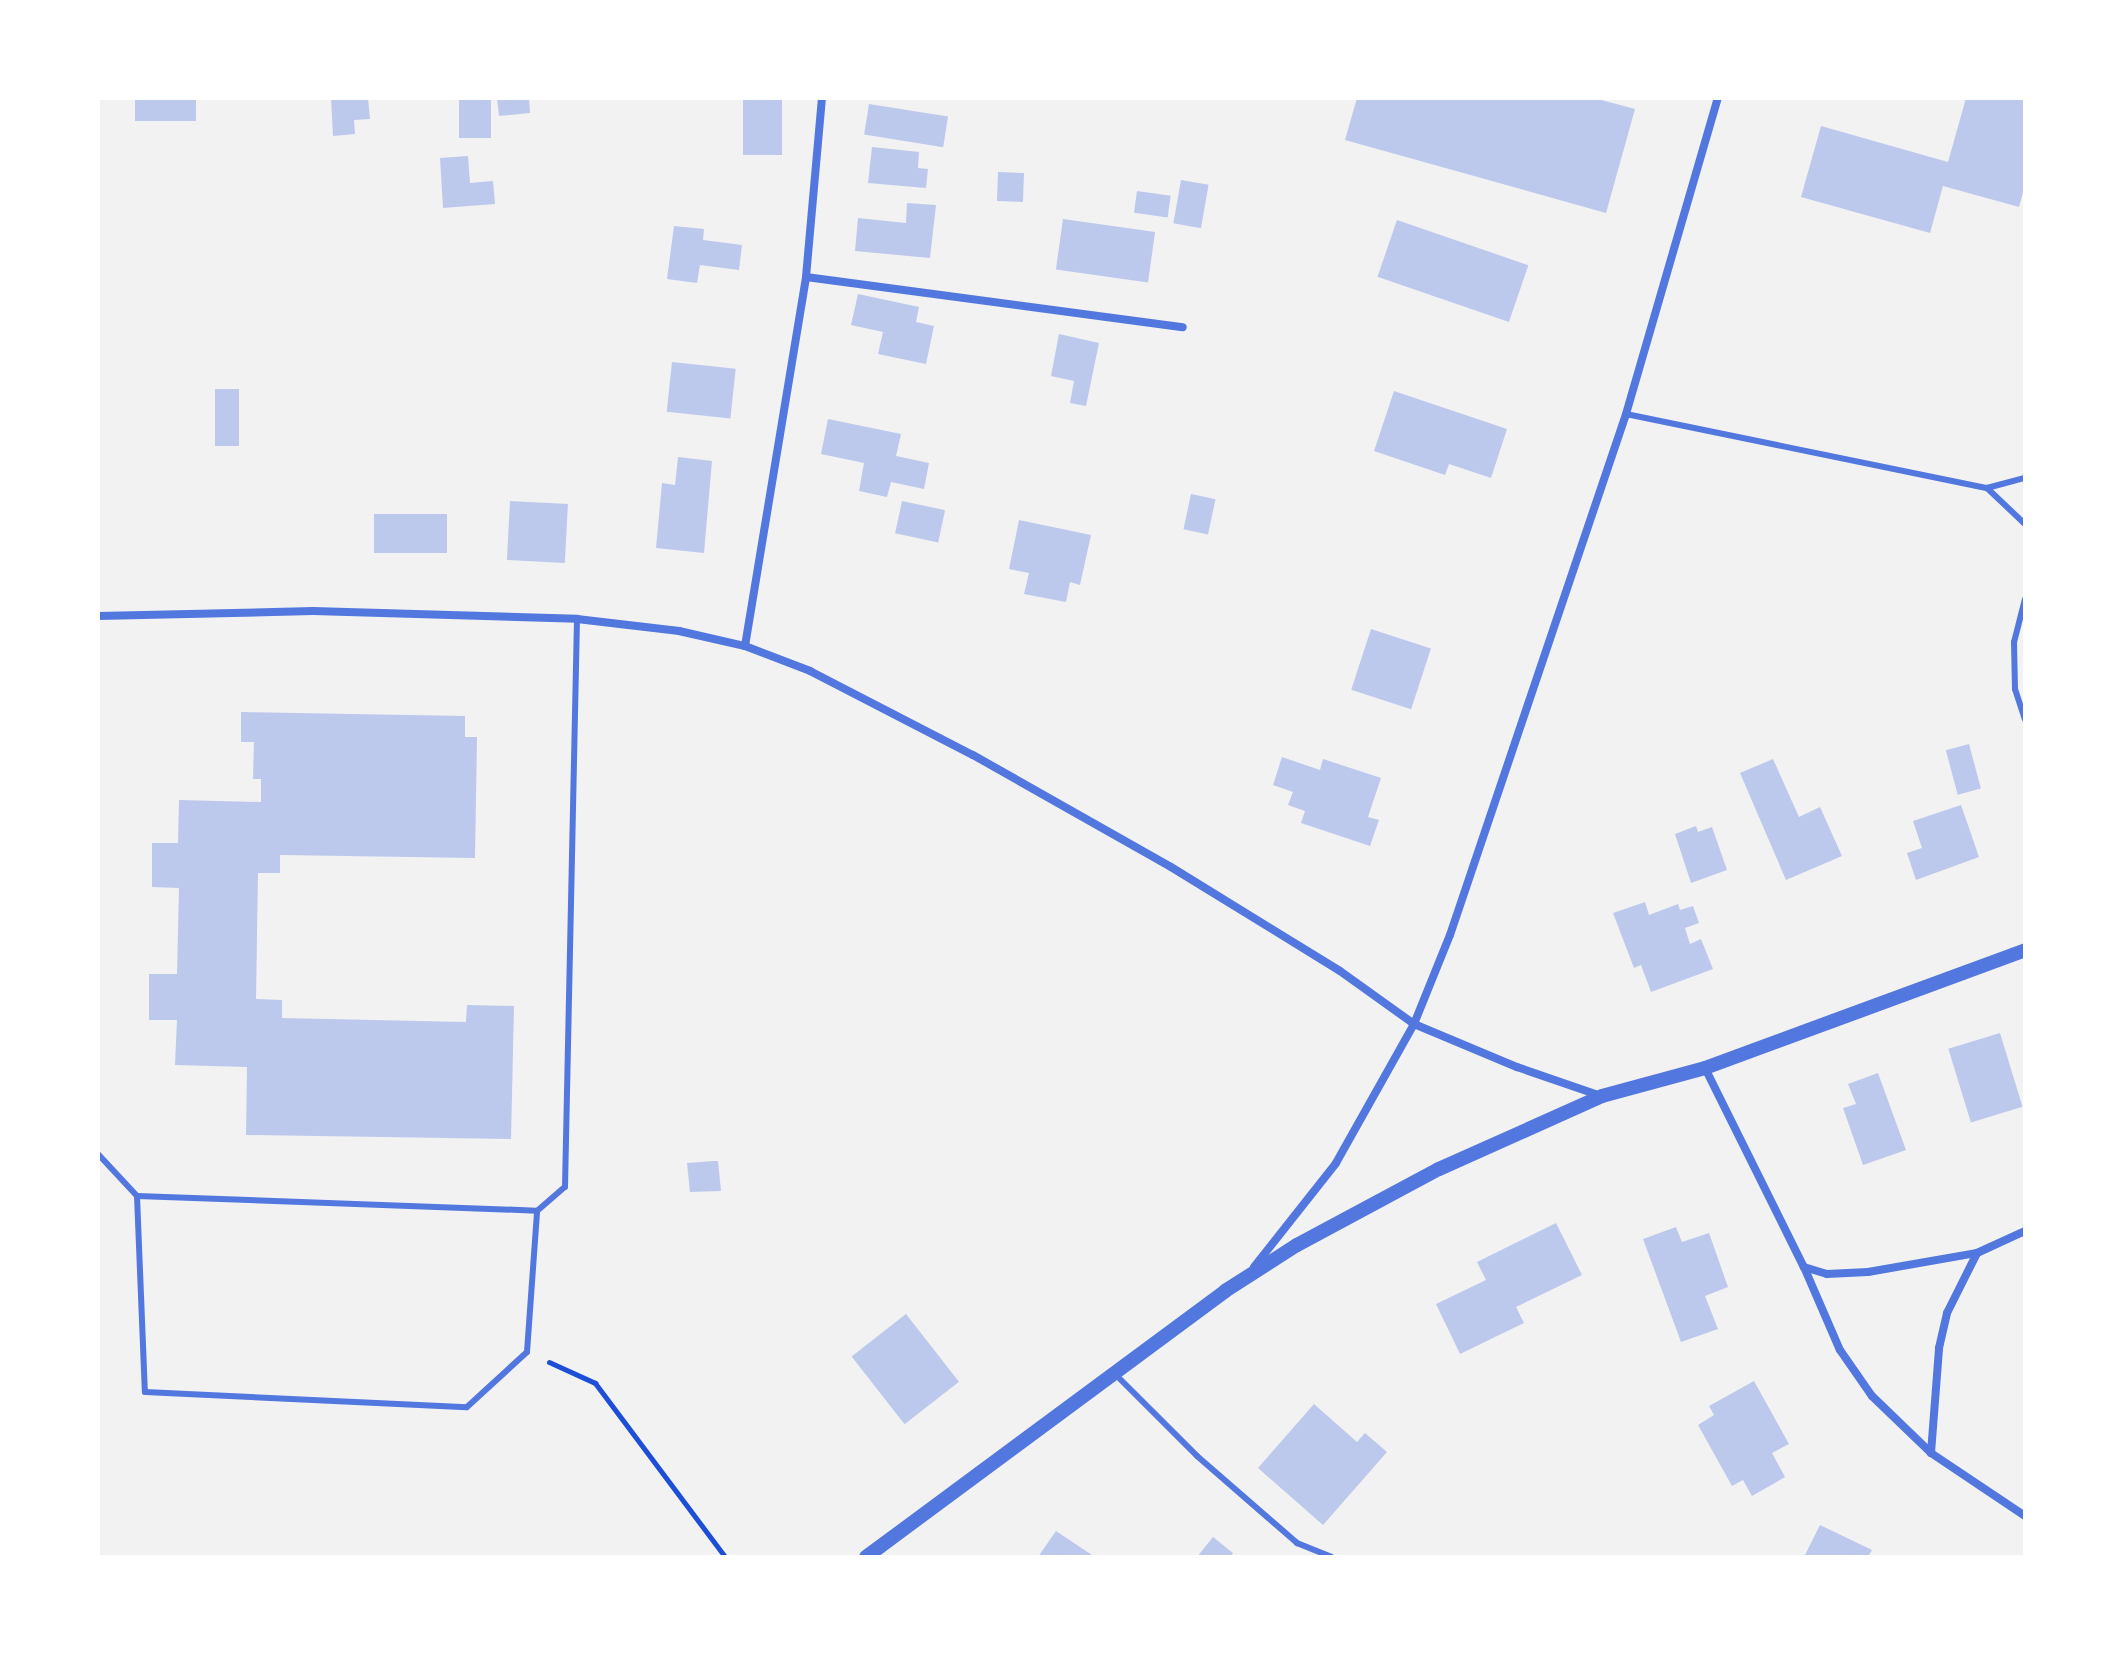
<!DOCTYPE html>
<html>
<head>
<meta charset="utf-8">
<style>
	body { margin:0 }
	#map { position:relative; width:2123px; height:1655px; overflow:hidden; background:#f2f2f2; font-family:Montserrat,sans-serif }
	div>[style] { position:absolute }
	.building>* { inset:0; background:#bdc9ec; transform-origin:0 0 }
	.path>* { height:5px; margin:-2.5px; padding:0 2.5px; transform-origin:2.5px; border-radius:2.5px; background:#1d4ed8 }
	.service>* { height:6px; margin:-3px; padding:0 3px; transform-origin:3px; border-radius:3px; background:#5277de }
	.minor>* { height:8px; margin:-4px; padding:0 4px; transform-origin:4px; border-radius:4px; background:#5277de }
	.tertiary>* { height:14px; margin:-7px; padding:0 7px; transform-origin:7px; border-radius:7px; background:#5277de }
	span { translate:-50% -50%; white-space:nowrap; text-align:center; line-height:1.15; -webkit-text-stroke:6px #fff; paint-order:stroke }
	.frame { position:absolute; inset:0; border:100px solid #fff; pointer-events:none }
</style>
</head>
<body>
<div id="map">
	<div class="building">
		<div style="left:135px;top:98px;width:61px;height:23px"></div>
		<div style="clip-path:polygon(331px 98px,368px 98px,370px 119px,354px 120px,355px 134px,333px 136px)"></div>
		<div style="left:459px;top:98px;width:32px;height:40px"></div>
		<div style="clip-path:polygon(497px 98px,529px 98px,530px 113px,499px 116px)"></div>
		<div style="left:743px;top:98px;width:39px;height:57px"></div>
		<div style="clip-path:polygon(1357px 98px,1594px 98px,1635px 109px,1606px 213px,1345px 140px)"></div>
		<div style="clip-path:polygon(1966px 98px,2025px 98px,2025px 185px,2019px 207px,1943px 186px,1930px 233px,1801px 197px,1821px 126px,1948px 162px)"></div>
		<div style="left:869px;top:104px;width:80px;height:31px;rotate:9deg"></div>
		<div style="clip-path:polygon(872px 147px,919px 152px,918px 168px,928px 169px,926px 188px,868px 183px)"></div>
		<div style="clip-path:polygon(468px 156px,470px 183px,493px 181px,495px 204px,443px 208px,440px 158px)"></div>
		<div style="left:998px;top:172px;width:26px;height:29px;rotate:2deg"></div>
		<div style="left:1181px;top:180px;width:28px;height:44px;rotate:10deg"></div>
		<div style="left:1137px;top:191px;width:34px;height:22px;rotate:8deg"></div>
		<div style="clip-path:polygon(907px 203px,936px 205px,930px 258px,855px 251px,858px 218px,906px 223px)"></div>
		<div style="left:1063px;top:219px;width:93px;height:51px;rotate:8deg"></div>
		<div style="left:1397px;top:220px;width:139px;height:60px;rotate:19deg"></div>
		<div style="clip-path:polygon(674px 226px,704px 229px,703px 240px,742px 245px,739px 270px,700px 265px,697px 283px,667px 279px)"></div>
		<div style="clip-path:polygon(858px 294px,919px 307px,916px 322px,934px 326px,926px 364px,878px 354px,883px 332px,851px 325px)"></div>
		<div style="clip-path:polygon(1059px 334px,1099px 343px,1086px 406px,1070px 403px,1074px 381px,1051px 376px)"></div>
		<div style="left:672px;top:362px;width:64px;height:50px;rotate:6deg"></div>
		<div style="left:215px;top:389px;width:24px;height:57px"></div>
		<div style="clip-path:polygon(1394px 391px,1507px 429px,1491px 478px,1449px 464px,1445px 475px,1374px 451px)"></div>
		<div style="clip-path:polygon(828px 419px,901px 434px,896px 456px,929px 463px,924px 489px,891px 482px,887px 497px,859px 491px,864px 463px,821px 454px)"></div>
		<div style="clip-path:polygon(678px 457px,712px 461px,704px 553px,656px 548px,662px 483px,675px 485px)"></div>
		<div style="left:1191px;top:494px;width:25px;height:36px;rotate:12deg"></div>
		<div style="left:510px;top:501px;width:58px;height:59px;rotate:3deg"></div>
		<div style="left:902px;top:501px;width:44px;height:33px;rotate:12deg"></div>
		<div style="left:447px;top:514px;width:39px;height:73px;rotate:90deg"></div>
		<div style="clip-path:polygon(1019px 520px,1091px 535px,1080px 585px,1070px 582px,1066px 602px,1024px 594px,1029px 573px,1009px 569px)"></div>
		<div style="left:1371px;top:629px;width:63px;height:64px;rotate:18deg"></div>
		<div style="clip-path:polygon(241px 712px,465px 716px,465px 737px,477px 737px,475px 858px,280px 855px,280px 873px,258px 873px,256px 999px,282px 1000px,282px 1018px,466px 1022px,467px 1005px,514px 1006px,511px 1139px,246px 1135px,247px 1067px,175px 1065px,177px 1020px,149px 1020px,149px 974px,177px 974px,179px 888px,152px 887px,152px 843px,178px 843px,179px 800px,261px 802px,261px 779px,253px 779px,254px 742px,241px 742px)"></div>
		<div style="left:1969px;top:744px;width:46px;height:24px;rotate:75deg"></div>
		<div style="clip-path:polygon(1282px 757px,1320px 770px,1323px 759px,1381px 778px,1368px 817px,1379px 820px,1370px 846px,1301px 823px,1305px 811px,1288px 805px,1293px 792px,1273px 785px)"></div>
		<div style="clip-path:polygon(1773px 759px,1799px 817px,1820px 807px,1842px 856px,1786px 880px,1740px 773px)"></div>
		<div style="clip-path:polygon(1961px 805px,1979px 857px,1916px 880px,1907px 853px,1922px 848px,1913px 821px)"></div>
		<div style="clip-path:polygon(1696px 826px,1698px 832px,1712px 827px,1727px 870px,1691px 883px,1675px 834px)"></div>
		<div style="clip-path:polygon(1645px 902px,1649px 915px,1678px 904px,1680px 910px,1693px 906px,1699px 923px,1685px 928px,1690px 944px,1701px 939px,1713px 969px,1651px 992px,1641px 965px,1634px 968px,1613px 913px)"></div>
		<div style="left:2000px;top:1033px;width:77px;height:54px;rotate:73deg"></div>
		<div style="clip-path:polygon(1878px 1073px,1906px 1150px,1863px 1165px,1843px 1108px,1856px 1104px,1848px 1084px)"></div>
		<div style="clip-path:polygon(714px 1161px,718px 1161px,721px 1191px,690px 1192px,687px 1163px)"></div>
		<div style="clip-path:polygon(1556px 1223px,1582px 1275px,1516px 1307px,1524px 1323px,1460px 1354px,1436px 1304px,1486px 1280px,1477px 1262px)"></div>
		<div style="clip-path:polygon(1676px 1227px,1682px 1242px,1709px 1233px,1728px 1287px,1705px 1296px,1718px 1329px,1681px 1342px,1643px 1239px)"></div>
		<div style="left:906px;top:1314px;width:86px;height:69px;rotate:52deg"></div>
		<div style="clip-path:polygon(1754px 1381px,1789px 1444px,1772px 1453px,1785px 1477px,1752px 1496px,1743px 1480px,1732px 1486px,1698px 1425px,1714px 1415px,1709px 1406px)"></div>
		<div style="clip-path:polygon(1314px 1404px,1357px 1442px,1365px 1433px,1387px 1452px,1323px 1525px,1258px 1468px)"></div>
		<div style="clip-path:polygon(1820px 1525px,1872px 1550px,1868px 1557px,1804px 1557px)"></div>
		<div style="clip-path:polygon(1056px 1531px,1095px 1557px,1038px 1557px)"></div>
		<div style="clip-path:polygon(1213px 1537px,1233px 1553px,1230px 1557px,1197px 1557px)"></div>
	</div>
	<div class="path">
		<div style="left:549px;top:1362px;width:51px;rotate:24.5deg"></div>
		<div style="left:595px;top:1383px;width:217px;rotate:53.2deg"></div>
	</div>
	<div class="service">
		<div style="left:1626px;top:414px;width:369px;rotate:11.6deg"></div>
		<div style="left:1987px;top:488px;width:39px;rotate:-15deg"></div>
		<div style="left:1987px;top:488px;width:52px;rotate:43.5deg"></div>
		<div style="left:2025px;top:599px;width:44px;rotate:104.3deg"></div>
		<div style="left:2014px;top:642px;width:47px;rotate:88.8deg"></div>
		<div style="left:2015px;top:689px;width:32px;rotate:72deg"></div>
		<div style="left:98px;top:1154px;width:57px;rotate:47.1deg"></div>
		<div style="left:137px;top:1196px;width:400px;rotate:2.1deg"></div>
		<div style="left:537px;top:1211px;width:37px;rotate:-41deg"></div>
		<div style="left:565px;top:1187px;width:568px;rotate:-88.79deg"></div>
		<div style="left:137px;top:1196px;width:196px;rotate:87.7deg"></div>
		<div style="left:145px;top:1392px;width:322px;rotate:2.7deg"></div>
		<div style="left:467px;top:1407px;width:81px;rotate:-42.5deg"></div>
		<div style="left:527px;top:1352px;width:141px;rotate:-85.9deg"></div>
		<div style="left:1114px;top:1373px;width:117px;rotate:45deg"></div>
		<div style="left:1197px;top:1456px;width:133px;rotate:41deg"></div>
		<div style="left:1297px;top:1543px;width:37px;rotate:22deg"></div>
	</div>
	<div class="minor">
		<div style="left:806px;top:277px;width:380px;rotate:7.6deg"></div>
		<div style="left:98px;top:616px;width:215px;rotate:-1.3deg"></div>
		<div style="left:313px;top:611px;width:264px;rotate:1.7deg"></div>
		<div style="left:577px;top:619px;width:103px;rotate:6.7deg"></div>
		<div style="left:679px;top:631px;width:68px;rotate:12.8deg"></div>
		<div style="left:745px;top:646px;width:70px;rotate:21deg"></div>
		<div style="left:810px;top:671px;width:183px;rotate:27.3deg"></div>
		<div style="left:973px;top:755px;width:227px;rotate:29.5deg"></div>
		<div style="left:1171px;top:867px;width:198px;rotate:31.6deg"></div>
		<div style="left:1340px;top:971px;width:91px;rotate:35.6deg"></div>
		<div style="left:1414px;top:1024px;width:112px;rotate:22.7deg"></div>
		<div style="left:1517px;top:1067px;width:89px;rotate:19deg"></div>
		<div style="left:745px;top:646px;width:374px;rotate:-80.6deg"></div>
		<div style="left:806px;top:277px;width:180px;rotate:-84.9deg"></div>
		<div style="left:1705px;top:1068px;width:222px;rotate:63.6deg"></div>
		<div style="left:1804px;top:1267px;width:90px;rotate:66.6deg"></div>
		<div style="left:1840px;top:1350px;width:56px;rotate:55.2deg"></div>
		<div style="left:1872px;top:1396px;width:82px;rotate:44deg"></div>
		<div style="left:1931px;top:1453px;width:113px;rotate:33.8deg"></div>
		<div style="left:1254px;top:1267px;width:132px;rotate:-51.7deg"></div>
		<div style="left:1336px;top:1163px;width:159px;rotate:-60.7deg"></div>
		<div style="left:1414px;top:1024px;width:96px;rotate:-68deg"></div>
		<div style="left:1450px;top:935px;width:550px;rotate:-71.33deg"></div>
		<div style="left:1626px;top:414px;width:329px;rotate:-73.8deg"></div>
		<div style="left:1804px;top:1267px;width:24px;rotate:17deg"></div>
		<div style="left:1827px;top:1274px;width:41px;rotate:-2.8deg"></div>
		<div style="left:1868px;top:1272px;width:111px;rotate:-9.9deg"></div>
		<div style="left:1977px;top:1253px;width:53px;rotate:-24.6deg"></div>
		<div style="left:1931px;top:1453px;width:105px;rotate:-85.6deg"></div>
		<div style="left:1939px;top:1348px;width:36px;rotate:-77deg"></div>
		<div style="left:1947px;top:1313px;width:67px;rotate:-63.4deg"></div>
	</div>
	<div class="tertiary">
		<div style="left:866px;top:1557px;width:447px;rotate:-36.5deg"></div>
		<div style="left:1225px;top:1291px;width:85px;rotate:-32.6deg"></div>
		<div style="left:1297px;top:1245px;width:161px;rotate:-28.2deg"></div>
		<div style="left:1439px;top:1169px;width:179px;rotate:-24.1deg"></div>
		<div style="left:1602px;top:1096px;width:107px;rotate:-15.2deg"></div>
		<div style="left:1705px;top:1068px;width:341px;rotate:-20.2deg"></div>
	</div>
	<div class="frame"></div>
</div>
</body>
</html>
